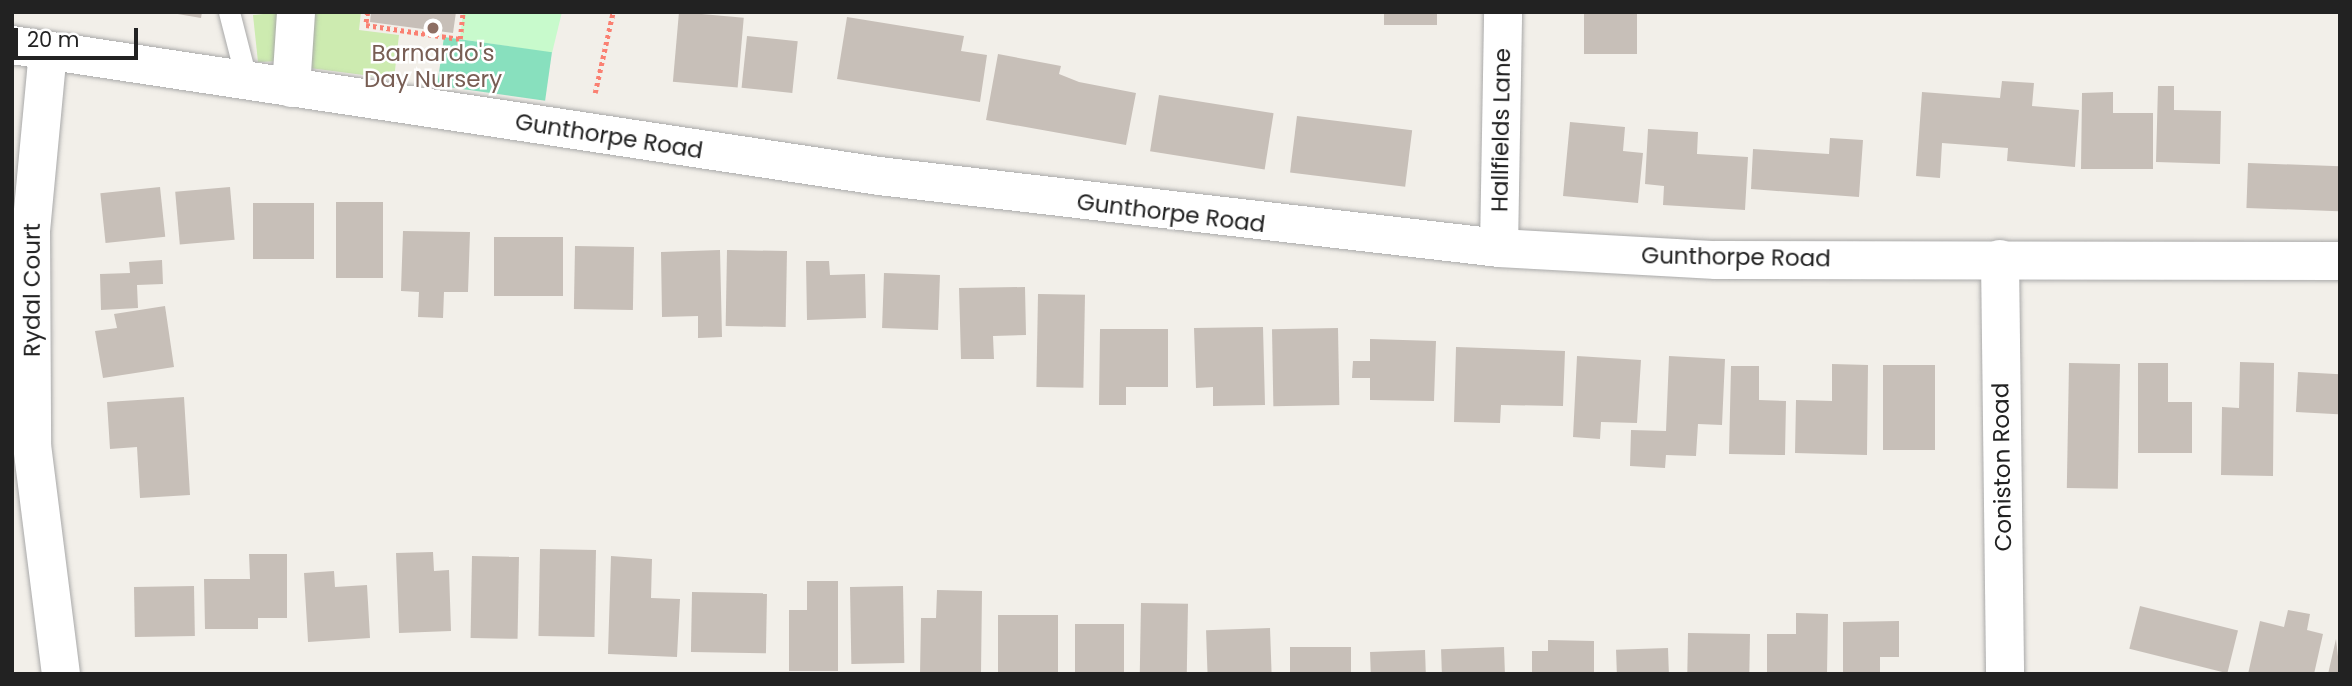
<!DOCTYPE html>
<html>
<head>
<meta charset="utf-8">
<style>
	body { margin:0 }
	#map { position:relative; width:2352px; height:686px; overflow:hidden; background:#f2efe9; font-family:Poppins,sans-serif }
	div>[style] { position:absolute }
	.grass>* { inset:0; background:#cdebb0 }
	.park>* { inset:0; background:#c8facc }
	.pitch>* { inset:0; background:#88e0be; transform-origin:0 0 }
	.building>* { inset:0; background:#c7bfb8; transform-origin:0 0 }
	.path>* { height:4.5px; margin-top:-2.25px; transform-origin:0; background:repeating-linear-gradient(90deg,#fa8072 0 3.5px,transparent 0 7px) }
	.roads { filter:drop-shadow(0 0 2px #a9a9a9) drop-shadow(0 0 2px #a9a9a9) }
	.service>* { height:21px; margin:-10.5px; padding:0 10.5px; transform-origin:10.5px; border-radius:10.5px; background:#fff }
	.minor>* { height:38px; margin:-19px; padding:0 19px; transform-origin:19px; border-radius:19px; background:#fff }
	.tertiary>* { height:38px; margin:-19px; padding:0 19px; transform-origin:19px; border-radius:19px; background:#fff }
	.dots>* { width:19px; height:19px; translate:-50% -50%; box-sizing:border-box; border:4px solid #fff; border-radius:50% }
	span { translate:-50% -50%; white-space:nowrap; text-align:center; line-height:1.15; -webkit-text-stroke:5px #fff; paint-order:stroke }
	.education-label { font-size:23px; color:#785e54 }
	.street-label { font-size:23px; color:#222 }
	.frame { position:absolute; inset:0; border:14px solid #222; pointer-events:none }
	.scale { position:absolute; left:14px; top:28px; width:124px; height:32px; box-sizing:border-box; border:4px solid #222; border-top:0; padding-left:9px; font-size:21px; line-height:24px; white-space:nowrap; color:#222; -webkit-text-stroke:5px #fff; paint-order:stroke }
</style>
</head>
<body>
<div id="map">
	<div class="grass">
		<div style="clip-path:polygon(282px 12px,280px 61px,258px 62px,253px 15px)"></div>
		<div style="clip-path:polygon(309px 12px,361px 12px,359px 30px,399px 35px,394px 79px,302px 67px)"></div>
	</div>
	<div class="park">
		<div style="clip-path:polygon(463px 12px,562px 12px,552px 53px,460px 39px)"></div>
	</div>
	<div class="pitch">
		<div style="left:444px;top:37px;width:109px;height:49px;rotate:8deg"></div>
	</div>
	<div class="building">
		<div style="clip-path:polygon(166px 12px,202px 12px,201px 18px)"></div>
		<div style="clip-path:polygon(371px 12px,456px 12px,453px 33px,370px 22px)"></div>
		<div style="left:679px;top:12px;width:65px;height:70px;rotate:5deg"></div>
		<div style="left:1384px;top:12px;width:53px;height:13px"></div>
		<div style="left:1584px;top:12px;width:53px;height:42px"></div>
		<div style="clip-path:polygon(847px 17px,964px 36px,961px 51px,987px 55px,980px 102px,837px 79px)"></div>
		<div style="left:747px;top:36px;width:51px;height:52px;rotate:6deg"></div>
		<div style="clip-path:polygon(998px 54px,1061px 66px,1059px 74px,1079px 82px,1136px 93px,1126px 145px,986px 120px)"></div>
		<div style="clip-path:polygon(2002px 81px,2034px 83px,2032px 106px,2079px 110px,2075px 167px,2007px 161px,2008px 148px,1942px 143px,1940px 178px,1916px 176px,1922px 92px,2000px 98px)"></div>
		<div style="clip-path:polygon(2158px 86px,2174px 86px,2174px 110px,2221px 111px,2220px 164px,2156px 162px)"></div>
		<div style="clip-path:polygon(2113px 92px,2113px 113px,2153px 113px,2153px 169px,2081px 169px,2082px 93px)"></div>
		<div style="left:1159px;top:95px;width:116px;height:57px;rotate:9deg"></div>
		<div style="left:1297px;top:116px;width:116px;height:57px;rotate:7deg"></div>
		<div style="clip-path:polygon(1570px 122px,1625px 127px,1623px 151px,1643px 153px,1638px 203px,1563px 196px)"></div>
		<div style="clip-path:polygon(1648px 129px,1698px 132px,1697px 154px,1748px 157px,1745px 210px,1663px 205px,1664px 186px,1645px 184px)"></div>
		<div style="clip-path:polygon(1830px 138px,1863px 140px,1859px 197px,1751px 189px,1753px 149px,1829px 154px)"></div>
		<div style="left:2248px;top:163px;width:92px;height:45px;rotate:2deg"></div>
		<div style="left:160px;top:187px;width:50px;height:60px;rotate:84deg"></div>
		<div style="left:230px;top:187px;width:53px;height:55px;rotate:85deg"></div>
		<div style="left:336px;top:202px;width:47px;height:76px"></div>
		<div style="left:253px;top:203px;width:61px;height:56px"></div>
		<div style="clip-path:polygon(403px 231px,470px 232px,468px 292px,444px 292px,443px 318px,418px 317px,419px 292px,401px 291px)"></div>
		<div style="left:563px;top:237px;width:59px;height:69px;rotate:90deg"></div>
		<div style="left:575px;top:246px;width:59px;height:63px;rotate:1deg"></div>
		<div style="clip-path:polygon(720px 250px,722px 337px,698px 338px,698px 316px,662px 317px,661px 252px)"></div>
		<div style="left:727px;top:250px;width:60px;height:76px;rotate:1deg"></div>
		<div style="clip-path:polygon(162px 260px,163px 284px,137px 285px,138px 308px,101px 310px,100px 274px,130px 273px,129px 262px)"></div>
		<div style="clip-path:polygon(806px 261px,829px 261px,830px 275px,865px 274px,866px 318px,807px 320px)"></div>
		<div style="left:884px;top:273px;width:56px;height:55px;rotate:2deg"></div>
		<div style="clip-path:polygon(1025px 287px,1026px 335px,993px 336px,994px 359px,961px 359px,959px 288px)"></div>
		<div style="left:1038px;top:294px;width:47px;height:93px;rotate:1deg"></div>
		<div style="clip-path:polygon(165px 306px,174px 367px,103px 378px,95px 331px,117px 328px,114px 314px)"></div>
		<div style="clip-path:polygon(1263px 327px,1265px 405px,1213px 406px,1213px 387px,1196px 388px,1194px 328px)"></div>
		<div style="left:1338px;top:328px;width:77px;height:66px;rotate:89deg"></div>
		<div style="clip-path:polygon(1100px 329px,1168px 329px,1168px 387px,1126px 387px,1126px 405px,1099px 405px)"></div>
		<div style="clip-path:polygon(1370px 339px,1436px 341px,1434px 401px,1370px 400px,1370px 378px,1352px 378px,1353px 361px,1370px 361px)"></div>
		<div style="clip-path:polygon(1456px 347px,1565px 351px,1563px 406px,1501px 405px,1500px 423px,1454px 422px)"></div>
		<div style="clip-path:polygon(1577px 356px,1641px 360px,1637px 423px,1601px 422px,1600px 439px,1573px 437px)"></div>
		<div style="clip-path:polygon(1669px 356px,1725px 359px,1722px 425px,1698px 424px,1696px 456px,1666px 455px,1665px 468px,1630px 466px,1631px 430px,1666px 431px)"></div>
		<div style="clip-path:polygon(2240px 362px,2274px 363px,2273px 476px,2221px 475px,2222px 407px,2239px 408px)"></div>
		<div style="left:2069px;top:363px;width:51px;height:125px;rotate:1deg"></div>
		<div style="clip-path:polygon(2138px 363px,2168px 363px,2168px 402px,2192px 402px,2192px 453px,2138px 453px)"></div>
		<div style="clip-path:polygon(1832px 364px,1868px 365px,1867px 455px,1795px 453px,1796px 400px,1832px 401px)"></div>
		<div style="left:1883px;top:365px;width:52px;height:85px"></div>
		<div style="clip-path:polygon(1731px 366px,1759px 366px,1759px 400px,1786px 401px,1785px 455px,1729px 454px)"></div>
		<div style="left:2298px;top:372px;width:42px;height:40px;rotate:3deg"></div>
		<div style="clip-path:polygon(184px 397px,190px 495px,140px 498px,137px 447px,110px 449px,107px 402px)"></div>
		<div style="left:540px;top:549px;width:56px;height:87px;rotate:1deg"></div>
		<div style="clip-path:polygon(433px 552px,434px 571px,449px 570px,451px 631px,399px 633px,396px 553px)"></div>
		<div style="clip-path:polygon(249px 554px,287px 554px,287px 618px,258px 618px,258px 629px,205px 629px,204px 579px,250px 579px)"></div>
		<div style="left:472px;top:556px;width:47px;height:82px;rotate:1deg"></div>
		<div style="clip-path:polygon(611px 556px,652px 559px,651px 598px,680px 599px,677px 657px,608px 654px)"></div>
		<div style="clip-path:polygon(334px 571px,335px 587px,367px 585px,370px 638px,308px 642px,304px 573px)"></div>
		<div style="clip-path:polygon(807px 581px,838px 581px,838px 671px,789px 671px,789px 610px,807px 610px)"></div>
		<div style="left:194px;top:586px;width:50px;height:60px;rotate:89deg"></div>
		<div style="left:903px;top:586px;width:77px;height:53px;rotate:89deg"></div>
		<div style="clip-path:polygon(937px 590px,982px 591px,981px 674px,920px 674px,921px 618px,936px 618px)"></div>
		<div style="left:692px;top:592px;width:75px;height:60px;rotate:1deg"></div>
		<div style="left:1141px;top:603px;width:47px;height:71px;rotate:1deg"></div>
		<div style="left:2140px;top:606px;width:101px;height:44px;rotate:14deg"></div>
		<div style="clip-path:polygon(2288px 610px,2310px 614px,2307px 630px,2323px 634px,2314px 674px,2248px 674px,2260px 621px,2284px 627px)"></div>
		<div style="clip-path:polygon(1796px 613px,1828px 614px,1827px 674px,1767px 674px,1767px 634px,1796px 634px)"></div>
		<div style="left:998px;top:615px;width:60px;height:59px"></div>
		<div style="clip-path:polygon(1899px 621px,1899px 657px,1880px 657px,1880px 674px,1843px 674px,1843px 622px)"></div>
		<div style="left:1075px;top:624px;width:49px;height:50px"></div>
		<div style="left:1270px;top:628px;width:46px;height:64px;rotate:88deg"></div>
		<div style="left:1688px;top:633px;width:62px;height:41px;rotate:1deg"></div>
		<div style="clip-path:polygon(2336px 639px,2340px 674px,2328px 674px)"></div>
		<div style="clip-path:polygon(1548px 640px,1594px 641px,1594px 674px,1532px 674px,1532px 651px,1548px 651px)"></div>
		<div style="left:1290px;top:647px;width:61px;height:27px"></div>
		<div style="left:1504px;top:647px;width:27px;height:63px;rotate:88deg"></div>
		<div style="left:1668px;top:648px;width:26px;height:52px;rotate:88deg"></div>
		<div style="left:1425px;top:650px;width:24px;height:55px;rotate:88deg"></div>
	</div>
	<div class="path">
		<div style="left:368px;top:12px;width:13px;rotate:99deg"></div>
		<div style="left:366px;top:25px;width:95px;rotate:8.5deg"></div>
		<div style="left:460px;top:39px;width:27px;rotate:-84deg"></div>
		<div style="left:595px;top:93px;width:83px;rotate:-77.5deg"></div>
	</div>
	<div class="roads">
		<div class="service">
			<div style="left:229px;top:12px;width:72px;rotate:75.6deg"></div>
		</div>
		<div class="minor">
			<div style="left:48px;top:51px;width:180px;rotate:95.4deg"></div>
			<div style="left:31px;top:230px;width:215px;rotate:89.7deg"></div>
			<div style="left:32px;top:445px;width:231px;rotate:82.8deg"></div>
			<div style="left:291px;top:88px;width:76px;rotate:-86.2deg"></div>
			<div style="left:1499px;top:248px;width:236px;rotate:-89deg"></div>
			<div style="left:2000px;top:259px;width:415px;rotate:89.3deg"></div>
		</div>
		<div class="tertiary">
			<div style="left:12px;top:45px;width:877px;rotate:8.59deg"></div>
			<div style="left:879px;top:176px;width:624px;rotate:6.62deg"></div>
			<div style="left:1499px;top:248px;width:217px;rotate:3.2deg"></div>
			<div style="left:1716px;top:260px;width:624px;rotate:0.09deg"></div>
		</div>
	</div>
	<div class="dots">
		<div style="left:433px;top:28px;background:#8d6e63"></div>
	</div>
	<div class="education-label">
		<span style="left:433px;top:66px">Barnardo's<br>Day Nursery</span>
	</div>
	<div class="street-label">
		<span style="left:1501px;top:130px;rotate:-89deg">Hallfields Lane</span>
		<span style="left:609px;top:136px;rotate:9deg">Gunthorpe Road</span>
		<span style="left:1171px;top:213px;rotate:7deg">Gunthorpe Road</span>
		<span style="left:1736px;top:257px;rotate:1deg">Gunthorpe Road</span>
		<span style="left:32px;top:290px;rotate:-90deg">Rydal Court</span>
		<span style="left:2002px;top:467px;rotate:-91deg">Coniston Road</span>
	</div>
	<div class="frame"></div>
	<div class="scale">20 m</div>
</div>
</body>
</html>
